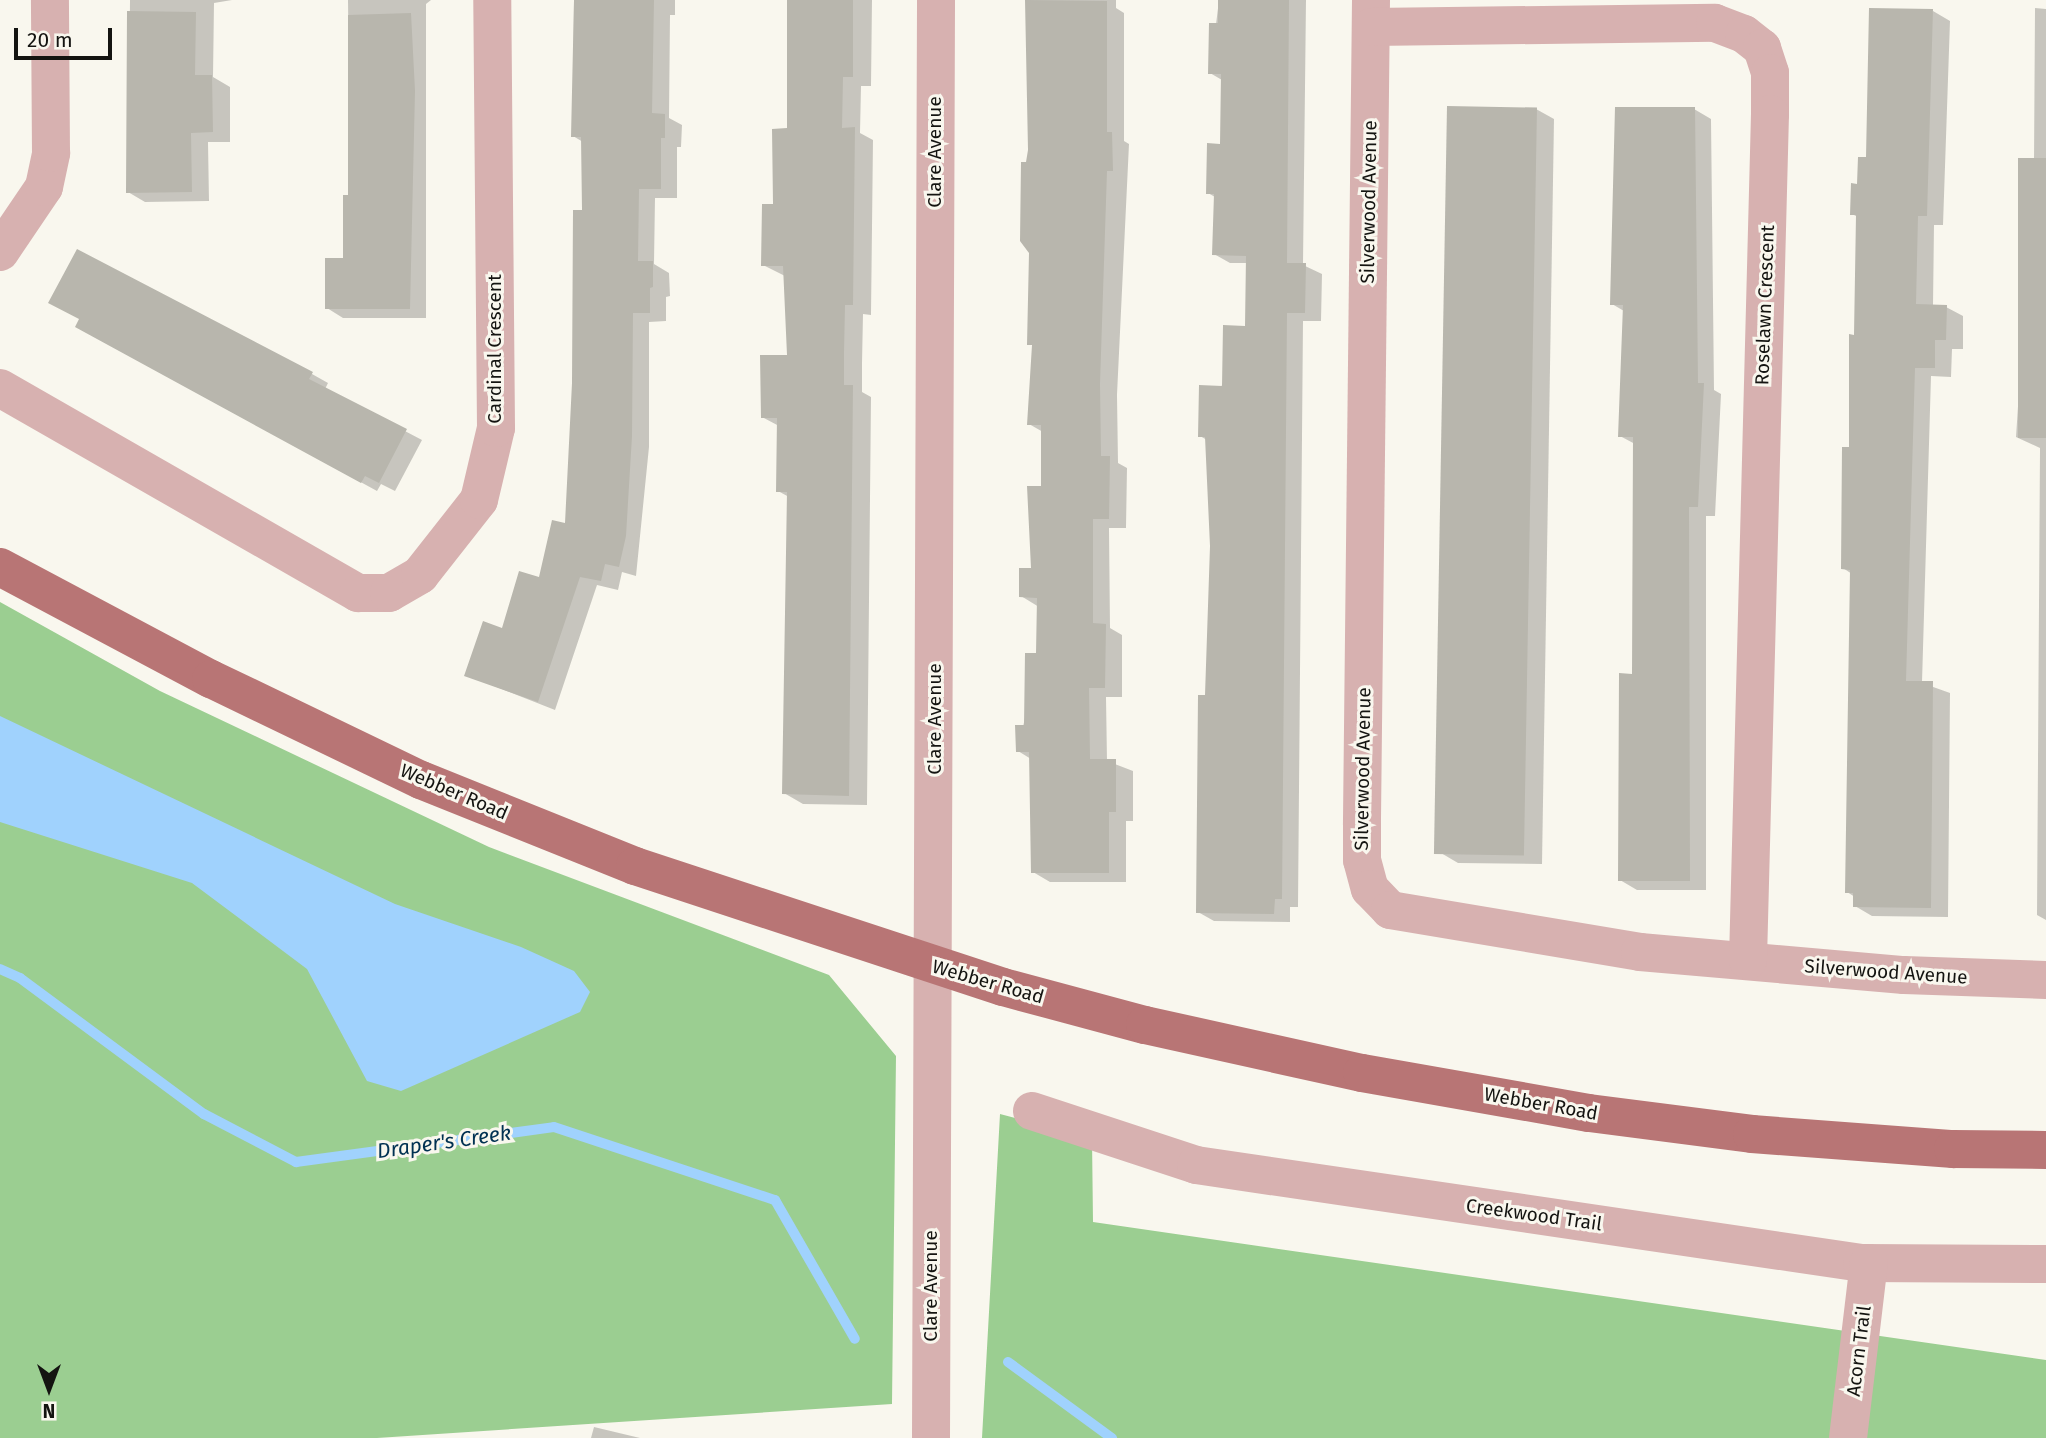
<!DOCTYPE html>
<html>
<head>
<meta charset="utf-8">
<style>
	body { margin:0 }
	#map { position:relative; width:2046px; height:1438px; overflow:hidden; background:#f9f7ee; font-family:"Fira Sans",sans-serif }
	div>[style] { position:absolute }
	.forest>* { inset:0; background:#9bce91 }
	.water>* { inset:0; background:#a0d2fd }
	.shadow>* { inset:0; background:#0003 }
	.stream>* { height:10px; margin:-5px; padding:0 5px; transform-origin:5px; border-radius:5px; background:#a0d2fd }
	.building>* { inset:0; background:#b8b6ad; transform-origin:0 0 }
	.minor>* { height:38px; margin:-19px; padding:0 19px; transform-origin:19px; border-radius:19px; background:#d7b1b0 }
	.major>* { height:38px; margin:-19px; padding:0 19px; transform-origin:19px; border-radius:19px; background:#b87575 }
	span { translate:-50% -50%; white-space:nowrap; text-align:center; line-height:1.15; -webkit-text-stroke:6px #f9f7ee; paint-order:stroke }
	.street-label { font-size:19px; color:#141411 }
	.water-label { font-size:21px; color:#003152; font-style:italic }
	.north { position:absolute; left:14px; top:1354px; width:70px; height:70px; -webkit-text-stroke:5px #f9f7ee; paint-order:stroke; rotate:180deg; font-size:19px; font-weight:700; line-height:28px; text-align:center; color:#141411 }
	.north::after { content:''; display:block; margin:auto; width:24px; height:32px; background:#141411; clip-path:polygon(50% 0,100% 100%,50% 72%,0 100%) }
	.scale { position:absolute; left:14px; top:28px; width:98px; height:32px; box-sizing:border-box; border:4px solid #141411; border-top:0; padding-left:9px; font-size:21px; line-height:24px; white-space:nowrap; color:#141411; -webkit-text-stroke:5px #f9f7ee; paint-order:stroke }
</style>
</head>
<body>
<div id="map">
	<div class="forest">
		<div style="clip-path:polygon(0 602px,160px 691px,489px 847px,829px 975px,896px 1056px,892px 1404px,377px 1438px,0 1438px)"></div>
		<div style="clip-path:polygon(1000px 1114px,1092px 1138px,1093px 1222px,2046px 1360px,2046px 1438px,982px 1438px)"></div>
	</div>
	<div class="water">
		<div style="clip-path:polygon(0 716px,395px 904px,521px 947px,574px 971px,590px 992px,580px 1012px,401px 1091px,367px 1081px,307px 969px,192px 883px,0 822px)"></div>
	</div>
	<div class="shadow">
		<div style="clip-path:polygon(130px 0,232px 0,214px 3px,213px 77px,230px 87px,230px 142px,208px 142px,209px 201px,145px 202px,128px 192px)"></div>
		<div style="clip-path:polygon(348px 0,431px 0,426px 4px,426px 318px,343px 318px,327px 308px,345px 260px,350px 197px)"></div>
		<div style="clip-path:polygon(574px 0,675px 0,675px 15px,670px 15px,669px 118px,682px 125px,681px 147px,677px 147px,677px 198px,655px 198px,654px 264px,669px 273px,670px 296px,666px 297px,666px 321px,649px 322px,649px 447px,636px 576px,622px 572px,618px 590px,597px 585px,555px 710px,466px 675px,541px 579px,567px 525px,584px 212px,583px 142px,573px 136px)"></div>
		<div style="clip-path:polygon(789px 0,872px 0,871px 86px,861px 86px,860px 133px,873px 140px,871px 315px,863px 314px,862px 364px,862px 392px,871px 397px,867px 805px,803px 804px,784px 793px,789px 497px,778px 491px,779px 426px,762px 417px,789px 357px,785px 276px,763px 265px,789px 130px)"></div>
		<div style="clip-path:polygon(1027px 0,1116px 0,1116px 8px,1124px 13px,1124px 141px,1129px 144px,1117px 395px,1118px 463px,1127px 468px,1126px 528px,1109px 528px,1110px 628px,1122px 635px,1122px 697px,1106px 697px,1107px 761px,1133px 771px,1133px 821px,1126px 821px,1126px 882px,1050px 882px,1033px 872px,1031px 759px,1018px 751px,1038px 655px,1039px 607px,1021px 596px,1033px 569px,1043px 488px,1043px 432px,1029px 424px,1033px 397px)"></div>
		<div style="clip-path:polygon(1219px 0,1306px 0,1303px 265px,1322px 274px,1321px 321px,1303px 321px,1298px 907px,1290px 907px,1290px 922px,1214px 921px,1198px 912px,1212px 546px,1207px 440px,1200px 436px,1247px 327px,1248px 263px,1230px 263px,1214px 254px,1215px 197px,1208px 193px,1222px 145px,1222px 80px,1210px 73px)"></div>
		<div style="clip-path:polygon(2035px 8px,2046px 9px,2046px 920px,2037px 915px,2040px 448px,2016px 437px,2034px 160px)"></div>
		<div style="clip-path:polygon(1933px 11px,1950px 21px,1943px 225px,1934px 225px,1933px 306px,1946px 307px,1963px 316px,1963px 349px,1952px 349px,1951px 377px,1931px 376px,1922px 683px,1950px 693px,1948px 917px,1872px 916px,1855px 906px,1855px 897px,1847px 892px,1852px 574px,1843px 568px,1855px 337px,1858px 217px,1852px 214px,1868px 159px)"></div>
		<div style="clip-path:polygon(1536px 109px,1554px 119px,1542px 864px,1458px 863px,1441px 853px)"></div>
		<div style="clip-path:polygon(1694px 109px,1711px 119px,1714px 390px,1721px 394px,1715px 516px,1706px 516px,1706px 890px,1637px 890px,1620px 880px,1634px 675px,1635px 444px,1620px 436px,1624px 311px,1612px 304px)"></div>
		<div style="clip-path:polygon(81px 319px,312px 374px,328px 383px,325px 389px,422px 440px,395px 491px,381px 484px,377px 491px,93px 336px)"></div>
		<div style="clip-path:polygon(594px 1427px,640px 1438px,591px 1438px)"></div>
	</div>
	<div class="stream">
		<div style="left:0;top:969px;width:22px;rotate:24deg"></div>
		<div style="left:20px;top:978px;width:229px;rotate:36.5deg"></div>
		<div style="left:204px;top:1114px;width:104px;rotate:27.6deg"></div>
		<div style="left:296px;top:1162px;width:260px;rotate:-7.7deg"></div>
		<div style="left:554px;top:1127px;width:233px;rotate:18.3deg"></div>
		<div style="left:775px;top:1200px;width:160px;rotate:60.1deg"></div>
		<div style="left:1008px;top:1362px;width:129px;rotate:36.2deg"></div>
	</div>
	<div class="building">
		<div style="clip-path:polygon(574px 0,654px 0,652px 113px,665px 114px,665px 138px,661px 138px,661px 189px,639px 189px,638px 261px,653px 261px,653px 287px,650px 288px,650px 313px,633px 313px,632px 436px,626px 536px,619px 567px,605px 564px,601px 581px,580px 577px,538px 702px,464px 676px,483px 621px,502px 628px,519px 571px,539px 577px,552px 520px,565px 523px,572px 383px,573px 210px,582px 210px,581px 137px,571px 137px)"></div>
		<div style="clip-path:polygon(787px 0,853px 0,853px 77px,843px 77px,842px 128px,855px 127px,853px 305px,845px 305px,844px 353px,844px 385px,853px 385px,849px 796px,782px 794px,787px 492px,776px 492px,777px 418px,761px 418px,760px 355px,787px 355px,783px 266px,761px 266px,762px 204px,773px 204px,772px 129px,787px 128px)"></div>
		<div style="clip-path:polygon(1025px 0,1107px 1px,1107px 132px,1112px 132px,1113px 171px,1107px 171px,1100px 384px,1101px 456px,1110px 456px,1109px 519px,1093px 519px,1093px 623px,1106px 624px,1105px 688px,1089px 688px,1090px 759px,1116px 759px,1116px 812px,1109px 812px,1109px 873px,1031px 873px,1029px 752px,1016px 752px,1015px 725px,1024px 725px,1025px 653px,1036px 653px,1037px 598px,1019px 597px,1019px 568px,1031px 568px,1027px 486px,1041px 486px,1041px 425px,1027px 425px,1032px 345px,1027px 345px,1029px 253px,1020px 241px,1021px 162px,1026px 162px,1028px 150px)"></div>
		<div style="clip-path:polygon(1218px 0,1289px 0,1287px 263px,1306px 263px,1305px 313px,1287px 313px,1282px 899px,1275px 899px,1274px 914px,1196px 913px,1198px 695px,1205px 695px,1210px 546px,1205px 437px,1198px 437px,1199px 385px,1222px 386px,1223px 325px,1245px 326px,1246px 256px,1212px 255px,1214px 194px,1206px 194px,1207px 143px,1220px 144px,1221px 74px,1208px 74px,1209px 23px,1218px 23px)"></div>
		<div style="clip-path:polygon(1869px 8px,1933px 9px,1927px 216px,1918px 216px,1916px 304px,1947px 305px,1946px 340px,1935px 340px,1935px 368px,1915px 368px,1906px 681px,1933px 681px,1931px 908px,1853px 907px,1853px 893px,1845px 893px,1850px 570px,1841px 569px,1842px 447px,1849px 447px,1849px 334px,1854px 335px,1856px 215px,1850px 215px,1851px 183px,1857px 184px,1858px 157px,1866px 157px)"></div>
		<div style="clip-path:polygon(127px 11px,196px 12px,195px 75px,212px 75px,213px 132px,191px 133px,192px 192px,126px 193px)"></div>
		<div style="clip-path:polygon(411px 13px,415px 91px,410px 309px,325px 309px,325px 258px,343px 258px,343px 195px,348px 195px,348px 15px)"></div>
		<div style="left:1447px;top:106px;width:90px;height:748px;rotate:1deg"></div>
		<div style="clip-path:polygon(1615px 107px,1695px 107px,1698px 383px,1704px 383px,1698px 507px,1689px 507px,1690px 881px,1618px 881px,1619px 673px,1632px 674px,1633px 437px,1618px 437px,1623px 305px,1610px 305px)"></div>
		<div style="left:2018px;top:158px;width:28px;height:280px"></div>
		<div style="clip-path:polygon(77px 249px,313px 372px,309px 379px,407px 429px,379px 483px,365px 476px,361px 483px,75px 327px,79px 319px,48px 303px)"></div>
	</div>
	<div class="minor">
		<div style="left:1371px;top:0;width:825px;rotate:90.63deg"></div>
		<div style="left:1362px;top:825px;width:35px;rotate:90deg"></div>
		<div style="left:1362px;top:860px;width:30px;rotate:75deg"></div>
		<div style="left:1370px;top:889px;width:29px;rotate:46deg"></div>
		<div style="left:1390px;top:910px;width:254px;rotate:9.5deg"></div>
		<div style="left:1640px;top:952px;width:265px;rotate:5deg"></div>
		<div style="left:1904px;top:975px;width:142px;rotate:2deg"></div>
		<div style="left:1371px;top:27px;width:344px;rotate:-0.7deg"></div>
		<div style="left:1715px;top:23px;width:31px;rotate:21deg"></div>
		<div style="left:1744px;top:34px;width:23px;rotate:38deg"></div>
		<div style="left:1762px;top:48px;width:26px;rotate:72deg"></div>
		<div style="left:1770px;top:73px;width:41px;rotate:90deg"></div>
		<div style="left:1770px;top:114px;width:847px;rotate:91.49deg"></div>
		<div style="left:0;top:252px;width:78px;rotate:-55.9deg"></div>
		<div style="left:44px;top:187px;width:35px;rotate:-78deg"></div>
		<div style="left:51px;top:153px;width:153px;rotate:-90.4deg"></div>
		<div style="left:0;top:388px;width:413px;rotate:29.8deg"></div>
		<div style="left:358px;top:593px;width:31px"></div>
		<div style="left:389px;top:593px;width:36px;rotate:-30deg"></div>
		<div style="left:420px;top:575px;width:95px;rotate:-51.8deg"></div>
		<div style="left:479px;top:500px;width:74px;rotate:-76.7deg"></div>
		<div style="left:496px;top:428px;width:428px;rotate:-90.5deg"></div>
		<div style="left:1032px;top:1111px;width:173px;rotate:18.2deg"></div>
		<div style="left:1196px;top:1165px;width:673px;rotate:8.37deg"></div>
		<div style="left:1862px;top:1263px;width:184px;rotate:0.3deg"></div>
		<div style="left:931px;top:1438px;width:1438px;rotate:-89.8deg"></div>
		<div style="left:1848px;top:1438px;width:176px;rotate:-83.2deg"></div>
	</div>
	<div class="major">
		<div style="left:0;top:567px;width:239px;rotate:28deg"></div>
		<div style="left:211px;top:679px;width:233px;rotate:25.7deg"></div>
		<div style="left:421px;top:780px;width:231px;rotate:21.9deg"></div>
		<div style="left:635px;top:866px;width:387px;rotate:18.2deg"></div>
		<div style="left:1003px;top:987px;width:147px;rotate:15deg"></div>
		<div style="left:1145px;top:1025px;width:222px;rotate:12.5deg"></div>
		<div style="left:1362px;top:1073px;width:230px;rotate:10deg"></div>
		<div style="left:1589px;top:1113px;width:164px;rotate:7.3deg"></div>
		<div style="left:1752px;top:1134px;width:202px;rotate:4.3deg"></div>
		<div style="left:1953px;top:1149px;width:93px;rotate:0.6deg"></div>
	</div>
	<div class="street-label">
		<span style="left:935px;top:152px;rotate:-90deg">Clare Avenue</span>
		<span style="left:1369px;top:202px;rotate:-89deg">Silverwood Avenue</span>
		<span style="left:1765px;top:305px;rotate:-88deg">Roselawn Crescent</span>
		<span style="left:495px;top:349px;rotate:-90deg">Cardinal Crescent</span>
		<span style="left:935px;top:719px;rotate:-90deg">Clare Avenue</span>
		<span style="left:1363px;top:769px;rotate:-89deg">Silverwood Avenue</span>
		<span style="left:454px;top:792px;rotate:23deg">Webber Road</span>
		<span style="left:1886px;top:972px;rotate:4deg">Silverwood Avenue</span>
		<span style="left:988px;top:982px;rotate:16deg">Webber Road</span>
		<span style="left:1541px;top:1104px;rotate:10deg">Webber Road</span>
		<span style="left:1534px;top:1215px;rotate:8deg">Creekwood Trail</span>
		<span style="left:931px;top:1286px;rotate:-90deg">Clare Avenue</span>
		<span style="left:1859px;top:1351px;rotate:-83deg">Acorn Trail</span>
	</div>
	<div class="water-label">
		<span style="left:444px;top:1142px;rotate:-8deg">Draper's Creek</span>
	</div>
	<div class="north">N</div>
	<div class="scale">20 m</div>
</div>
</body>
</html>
